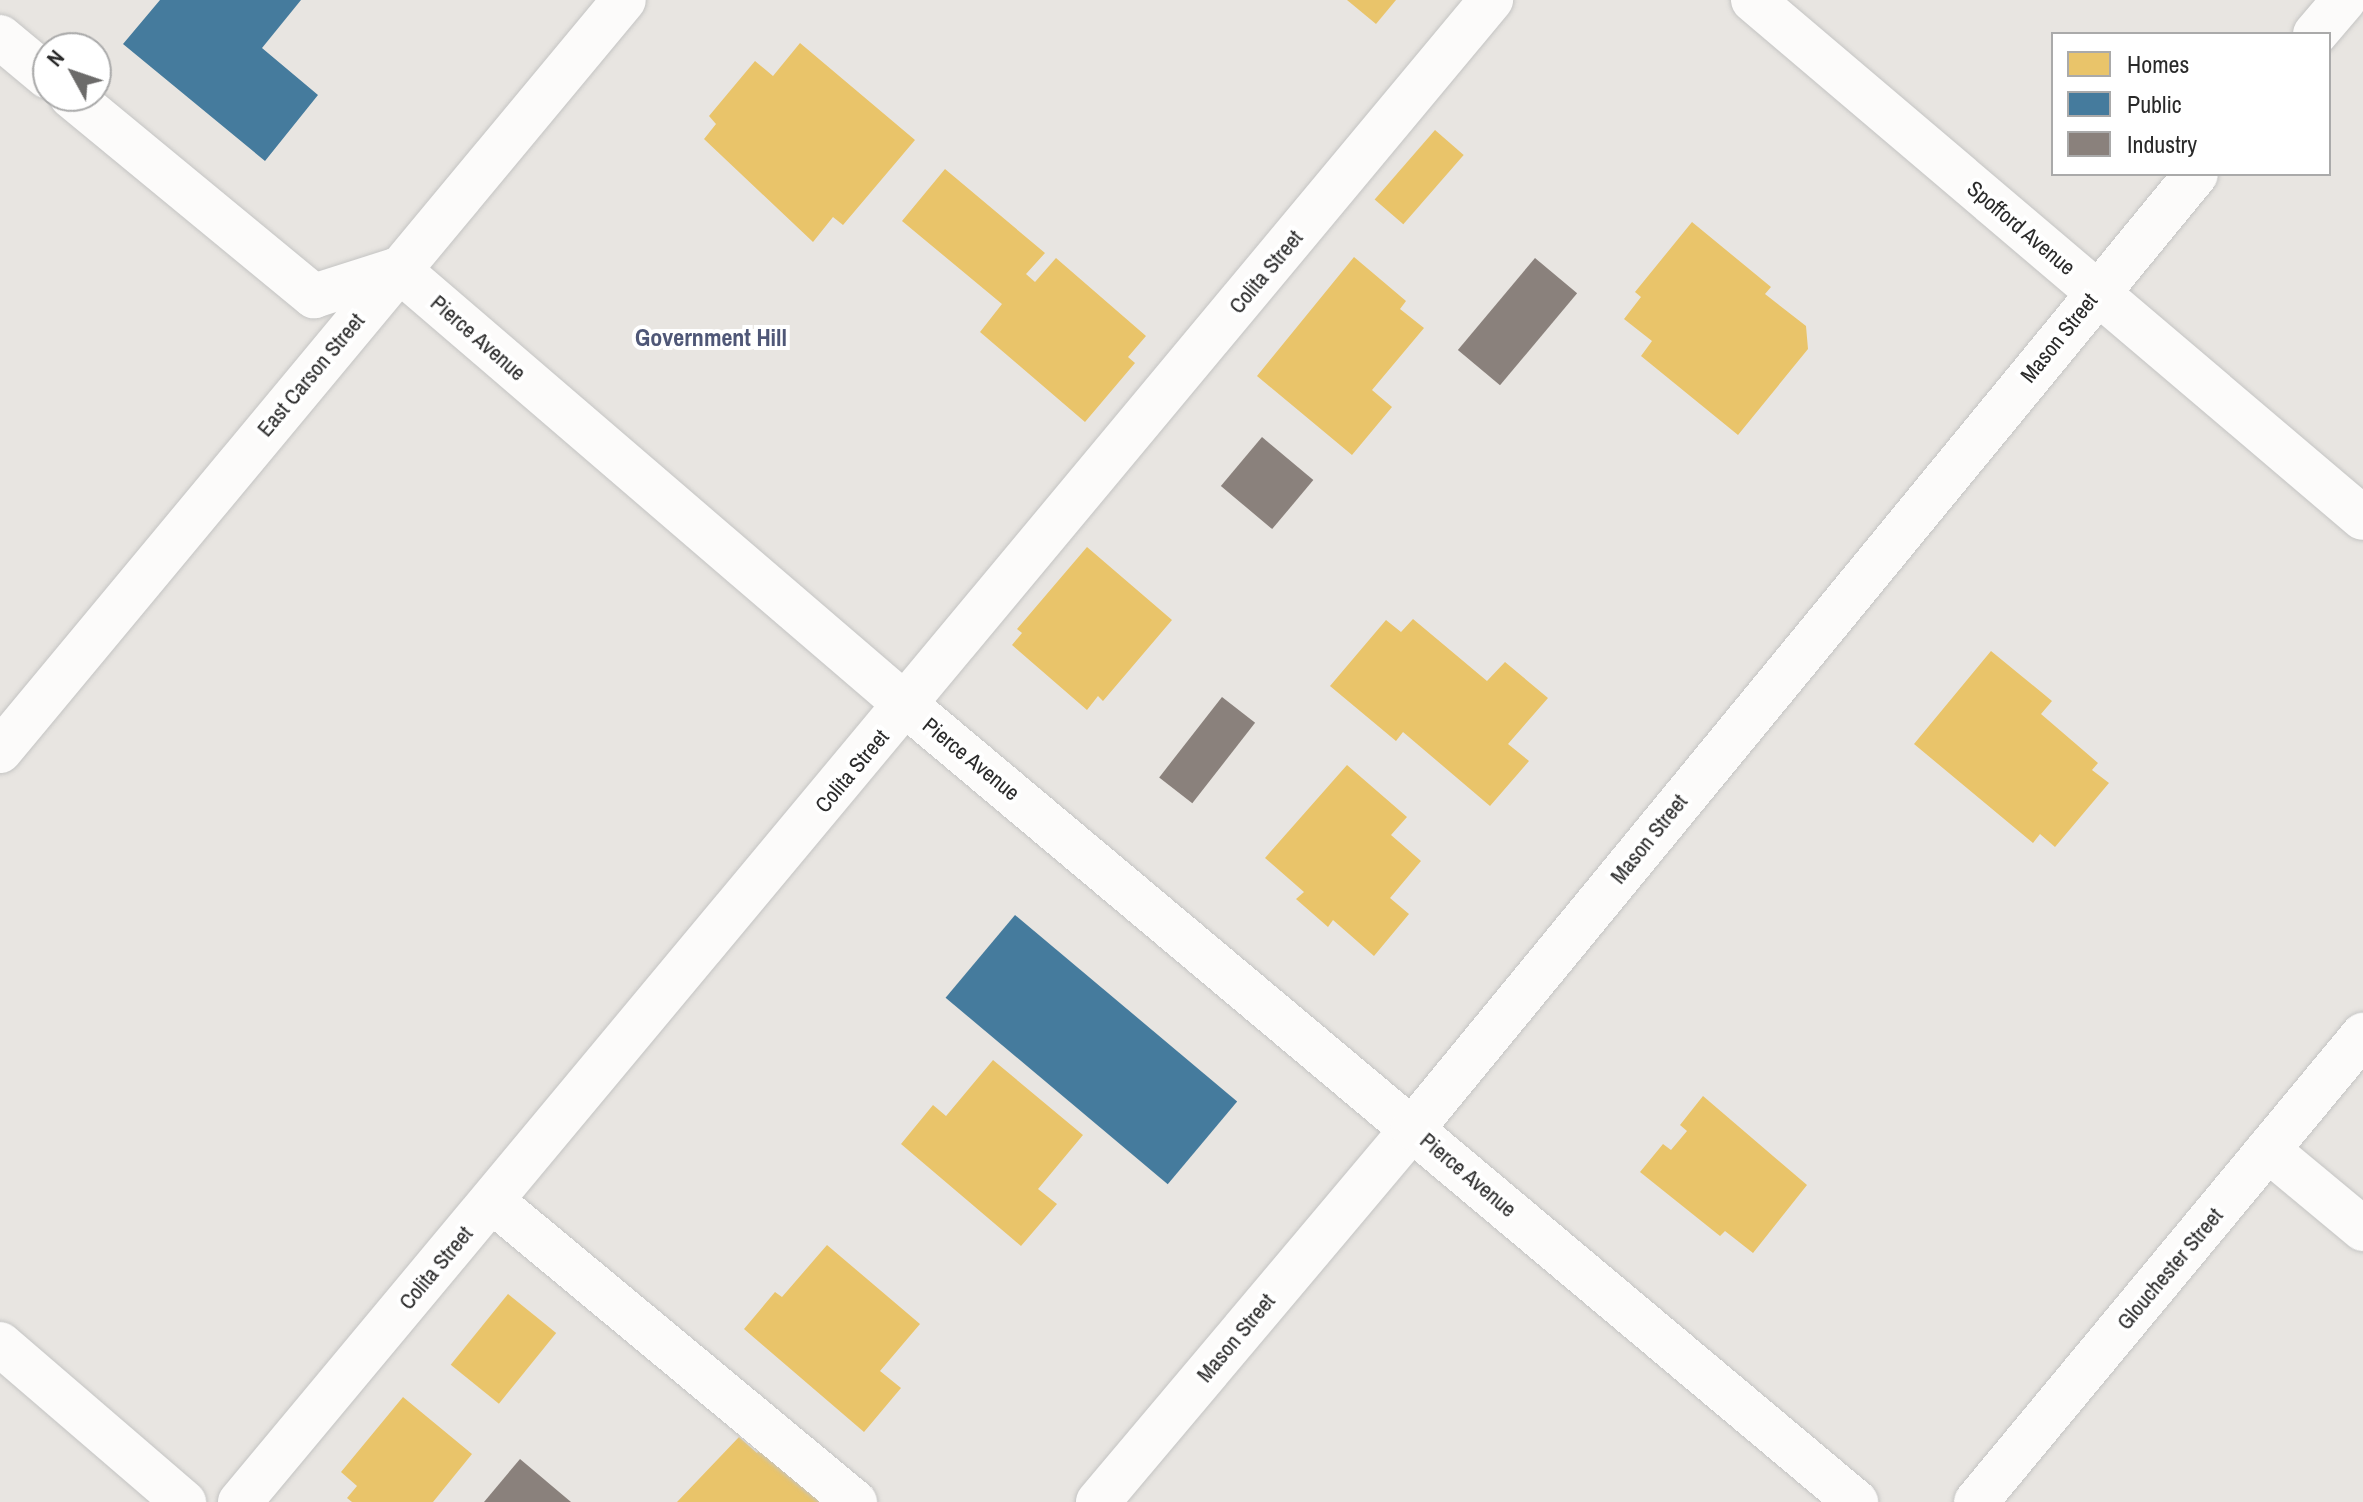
<!DOCTYPE html>
<html>
<head>
<meta charset="utf-8">
<style>
	body { margin:0 }
	#map { position:relative; width:2363px; height:1502px; overflow:hidden; background:#e8e5e1; font-family:"Archivo Narrow",sans-serif }
	div>[style] { position:absolute }
	.homes>* { inset:0; background:#e9c46a; transform-origin:0 0 }
	.public>* { inset:0; background:#457b9d; transform-origin:0 0 }
	.industry>* { inset:0; background:#8a817c; transform-origin:0 0 }
	.roads { filter:drop-shadow(0 0 2px #c4c4c3) drop-shadow(0 0 2px #c4c4c3) }
	.minor>* { height:44px; margin:-22px; padding:0 22px; transform-origin:22px; border-radius:22px; background:#fcfbfa }
	span { translate:-50% -50%; white-space:nowrap; text-align:center; line-height:1.15; -webkit-text-stroke:8px #fff; paint-order:stroke }
	.street-label { font-size:22px; color:#2a2a2a }
	.neighbourhood-label { font-size:24px; color:#4f5777; font-weight:700 }
	.legend { position:absolute; left:2051px; top:32px; width:280px; height:144px; box-sizing:border-box; background:#fff; border:2px solid #aaa; margin:0; padding:10px 14px; list-style:none; font-size:24px; color:#2a2a2a }
	.legend li { display:flex; align-items:center; gap:16px; height:40px }
	.legend b { width:40px; border:2px solid #aaa }
	.north { position:absolute; left:32px; top:32px; width:80px; height:80px; box-sizing:border-box; background:#fff; border:2px solid #aaa; border-radius:50%; rotate:310deg; font-size:22px; font-weight:700; line-height:32px; text-align:center; color:#2a2a2a }
	.north::after { content:''; display:block; margin:auto; width:28px; height:36px; background:#6c6b6a; clip-path:polygon(50% 0,100% 100%,50% 72%,0 100%) }
</style>
</head>
<body>
<div id="map">
	<div class="homes">
		<div style="clip-path:polygon(1347px 0,1396px 0,1376px 24px)"></div>
		<div style="clip-path:polygon(800px 43px,915px 140px,843px 225px,833px 217px,813px 242px,704px 139px,716px 124px,709px 116px,755px 61px,773px 76px)"></div>
		<div style="left:1435px;top:130px;width:38px;height:92px;rotate:41deg"></div>
		<div style="clip-path:polygon(945px 169px,1045px 253px,1026px 274px,1035px 282px,1056px 258px,1146px 336px,1128px 357px,1135px 363px,1085px 422px,980px 332px,1002px 304px,902px 221px)"></div>
		<div style="clip-path:polygon(1692px 222px,1771px 287px,1765px 294px,1806px 326px,1808px 349px,1738px 435px,1641px 356px,1652px 341px,1624px 319px,1641px 297px,1635px 292px)"></div>
		<div style="clip-path:polygon(1354px 257px,1406px 301px,1400px 309px,1424px 328px,1372px 390px,1392px 407px,1352px 455px,1257px 376px)"></div>
		<div style="clip-path:polygon(1087px 547px,1172px 620px,1103px 701px,1098px 696px,1087px 710px,1012px 645px,1022px 633px,1017px 629px)"></div>
		<div style="clip-path:polygon(1413px 619px,1487px 681px,1505px 662px,1548px 698px,1508px 744px,1529px 761px,1490px 806px,1403px 732px,1396px 741px,1330px 686px,1386px 620px,1401px 632px)"></div>
		<div style="clip-path:polygon(1991px 651px,2052px 701px,2041px 714px,2098px 763px,2092px 770px,2109px 783px,2055px 847px,2040px 834px,2033px 843px,1914px 744px)"></div>
		<div style="clip-path:polygon(1347px 765px,1407px 817px,1391px 835px,1421px 861px,1390px 898px,1409px 914px,1374px 956px,1333px 920px,1328px 927px,1296px 899px,1304px 892px,1265px 858px)"></div>
		<div style="clip-path:polygon(993px 1060px,1083px 1135px,1038px 1189px,1057px 1204px,1021px 1246px,901px 1144px,933px 1105px,946px 1116px)"></div>
		<div style="clip-path:polygon(1703px 1096px,1807px 1185px,1753px 1253px,1725px 1231px,1720px 1236px,1640px 1172px,1663px 1144px,1671px 1150px,1687px 1131px,1680px 1125px)"></div>
		<div style="clip-path:polygon(827px 1245px,920px 1324px,880px 1371px,901px 1388px,864px 1432px,744px 1329px,775px 1292px,782px 1297px)"></div>
		<div style="left:508px;top:1294px;width:62px;height:91px;rotate:39deg"></div>
		<div style="clip-path:polygon(403px 1397px,472px 1454px,433px 1502px,352px 1502px,347px 1498px,357px 1486px,341px 1472px)"></div>
		<div style="clip-path:polygon(739px 1437px,757px 1453px,767px 1441px,841px 1502px,677px 1502px)"></div>
	</div>
	<div class="public">
		<div style="clip-path:polygon(160px 0,301px 0,262px 48px,318px 95px,265px 161px,123px 44px)"></div>
		<div style="left:1015px;top:915px;width:290px;height:108px;rotate:40deg"></div>
	</div>
	<div class="industry">
		<div style="left:1535px;top:258px;width:55px;height:120px;rotate:40deg"></div>
		<div style="left:1262px;top:437px;width:67px;height:64px;rotate:40deg"></div>
		<div style="left:1222px;top:697px;width:42px;height:102px;rotate:38deg"></div>
		<div style="clip-path:polygon(520px 1459px,571px 1502px,484px 1502px)"></div>
	</div>
	<div class="roads">
		<div class="minor">
			<div style="left:1753px;top:0;width:800px;rotate:40.34deg"></div>
			<div style="left:2315px;top:34px;width:45px;rotate:-49.5deg"></div>
			<div style="left:0;top:37px;width:62px;rotate:39.8deg"></div>
			<div style="left:71px;top:96px;width:315px;rotate:39.5deg"></div>
			<div style="left:314px;top:296px;width:88px;rotate:-17.8deg"></div>
			<div style="left:398px;top:269px;width:671px;rotate:40.65deg"></div>
			<div style="left:907px;top:706px;width:1239px;rotate:39.99deg"></div>
			<div style="left:0;top:751px;width:976px;rotate:-50.28deg"></div>
			<div style="left:2268px;top:1150px;width:124px;rotate:39.7deg"></div>
			<div style="left:492px;top:1201px;width:472px;rotate:39.7deg"></div>
			<div style="left:0;top:1344px;width:243px;rotate:40.7deg"></div>
			<div style="left:240px;top:1502px;width:1955px;rotate:-50.21deg"></div>
			<div style="left:1098px;top:1502px;width:489px;rotate:-49.9deg"></div>
			<div style="left:1413px;top:1128px;width:1234px;rotate:-50.62deg"></div>
			<div style="left:1976px;top:1502px;width:607px;rotate:-50.35deg"></div>
		</div>
	</div>
	<div class="street-label">
		<span style="left:2021px;top:228px;rotate:40deg">Spofford Avenue</span>
		<span style="left:1266px;top:272px;rotate:-50deg">Colita Street</span>
		<span style="left:478px;top:338px;rotate:41deg">Pierce Avenue</span>
		<span style="left:2059px;top:338px;rotate:-51deg">Mason Street</span>
		<span style="left:311px;top:375px;rotate:-50deg">East Carson Street</span>
		<span style="left:971px;top:759px;rotate:39deg">Pierce Avenue</span>
		<span style="left:852px;top:771px;rotate:-50deg">Colita Street</span>
		<span style="left:1649px;top:839px;rotate:-51deg">Mason Street</span>
		<span style="left:1468px;top:1175px;rotate:40deg">Pierce Avenue</span>
		<span style="left:436px;top:1268px;rotate:-50deg">Colita Street</span>
		<span style="left:2170px;top:1269px;rotate:-50deg">Glouchester Street</span>
		<span style="left:1236px;top:1338px;rotate:-50deg">Mason Street</span>
	</div>
	<div class="neighbourhood-label">
		<span style="left:711px;top:338px">Government Hill</span>
	</div>
	<ul class="legend">
	<li><b style="height:22px;background:#e9c46a"></b>Homes</li>
	<li><b style="height:22px;background:#457b9d"></b>Public</li>
	<li><b style="height:22px;background:#8a817c"></b>Industry</li>
	</ul>
	<div class="north">N</div>
</div>
</body>
</html>
